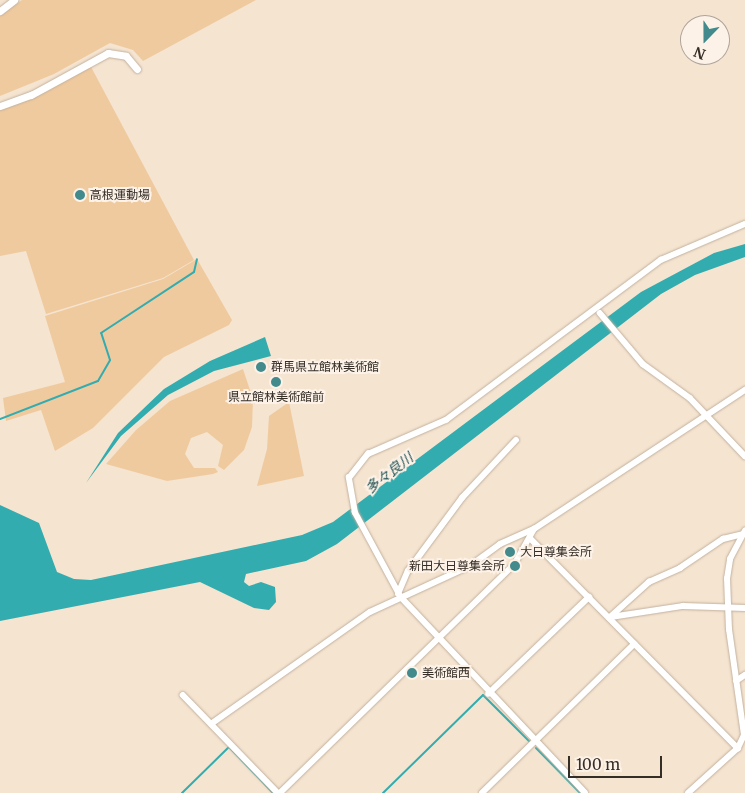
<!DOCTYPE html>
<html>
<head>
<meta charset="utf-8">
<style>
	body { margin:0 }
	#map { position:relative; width:745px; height:793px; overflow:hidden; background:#f5e4d0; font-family:Merriweather,"Noto Sans JP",serif }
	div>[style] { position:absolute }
	.green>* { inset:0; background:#f0ca9f }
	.water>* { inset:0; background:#33acaf }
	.stream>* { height:2px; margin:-1px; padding:0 1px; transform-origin:1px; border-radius:1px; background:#33acaf }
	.roads { filter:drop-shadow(0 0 1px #c2b19e) drop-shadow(0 0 1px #c2b19e) }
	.minor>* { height:5.5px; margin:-2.75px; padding:0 2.75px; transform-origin:2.75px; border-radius:2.75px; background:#fff }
	.tertiary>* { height:7px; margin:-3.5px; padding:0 3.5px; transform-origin:3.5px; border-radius:3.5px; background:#fff }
	.dots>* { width:14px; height:14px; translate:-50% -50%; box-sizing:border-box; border:2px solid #fdf2e7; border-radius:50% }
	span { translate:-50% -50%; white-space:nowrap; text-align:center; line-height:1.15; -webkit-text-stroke:4px #fdf2e7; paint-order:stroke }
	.poi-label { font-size:12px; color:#352e27 }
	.left { translate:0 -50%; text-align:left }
	.right { translate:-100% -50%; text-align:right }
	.water-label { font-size:14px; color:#1d4f51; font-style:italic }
	.north { position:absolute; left:680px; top:15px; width:50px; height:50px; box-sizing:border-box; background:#fdf2e7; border:1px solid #ada49a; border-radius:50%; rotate:202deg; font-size:14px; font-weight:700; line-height:20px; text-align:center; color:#352e27 }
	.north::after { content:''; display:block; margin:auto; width:18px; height:22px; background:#428a8c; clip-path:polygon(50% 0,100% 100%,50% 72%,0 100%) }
	.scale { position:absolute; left:568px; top:756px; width:94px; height:22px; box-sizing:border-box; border:2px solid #352e27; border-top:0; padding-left:6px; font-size:15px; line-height:18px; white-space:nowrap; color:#352e27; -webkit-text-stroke:4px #fdf2e7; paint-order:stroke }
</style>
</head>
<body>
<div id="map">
	<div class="green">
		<div style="clip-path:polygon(22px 0,256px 0,143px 61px,133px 50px,110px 43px,54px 74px,0 96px,0 16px)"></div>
		<div style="clip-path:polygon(90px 65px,194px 260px,163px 278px,46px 314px,26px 251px,0 256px,0 110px,48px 91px)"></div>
		<div style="clip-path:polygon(197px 259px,232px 320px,229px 325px,164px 357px,93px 428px,55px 451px,41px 410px,6px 421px,3px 398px,65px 382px,45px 316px,163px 279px)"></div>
		<div style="clip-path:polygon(243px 369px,253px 399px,252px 427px,244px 450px,224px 470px,218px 466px,223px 445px,207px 432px,191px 438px,185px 454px,194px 468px,215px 468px,218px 472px,213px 474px,167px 481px,106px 464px,136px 430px,170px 401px)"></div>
		<div style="clip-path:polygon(289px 402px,304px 476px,257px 486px,267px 449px,269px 416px)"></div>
	</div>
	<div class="water">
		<div style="clip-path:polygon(745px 244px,745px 257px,695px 275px,661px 294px,337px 544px,306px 561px,246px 574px,244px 582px,249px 586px,261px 582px,275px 587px,276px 602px,269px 610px,254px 608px,200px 582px,0 621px,0 505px,39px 523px,57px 572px,74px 579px,91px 580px,302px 535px,333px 522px,641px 292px,714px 253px)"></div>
		<div style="clip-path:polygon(265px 337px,271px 356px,214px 371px,168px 395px,121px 436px,86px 483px,118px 433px,164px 389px,210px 361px)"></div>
	</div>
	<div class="stream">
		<div style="left:0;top:419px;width:105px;rotate:-21.2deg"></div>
		<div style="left:98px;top:381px;width:24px;rotate:-60deg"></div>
		<div style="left:110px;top:360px;width:28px;rotate:-108deg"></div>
		<div style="left:101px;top:333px;width:111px;rotate:-33.3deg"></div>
		<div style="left:194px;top:272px;width:13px;rotate:-77deg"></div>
		<div style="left:536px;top:748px;width:63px;rotate:45.6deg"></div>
		<div style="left:182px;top:793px;width:66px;rotate:-44.4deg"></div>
		<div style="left:229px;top:747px;width:64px;rotate:46.3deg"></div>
		<div style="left:383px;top:793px;width:140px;rotate:-44.4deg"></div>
		<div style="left:483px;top:695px;width:65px;rotate:45deg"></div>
	</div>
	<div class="roads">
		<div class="minor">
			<div style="left:600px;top:313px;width:67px;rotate:49.9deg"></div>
			<div style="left:643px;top:364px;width:58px;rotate:35.9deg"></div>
			<div style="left:690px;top:398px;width:80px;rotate:46.5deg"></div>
			<div style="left:530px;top:538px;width:296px;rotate:45.3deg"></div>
			<div style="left:398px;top:594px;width:25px;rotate:-67deg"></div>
			<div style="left:408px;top:571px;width:91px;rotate:-53.5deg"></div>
			<div style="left:462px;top:498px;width:79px;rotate:-47deg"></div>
			<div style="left:611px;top:617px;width:73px;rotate:-8.7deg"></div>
			<div style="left:683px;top:606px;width:62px;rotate:1.8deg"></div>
			<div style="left:609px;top:618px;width:54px;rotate:-42deg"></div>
			<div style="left:649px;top:582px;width:34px;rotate:-24deg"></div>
			<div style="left:680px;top:568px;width:52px;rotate:-34deg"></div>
			<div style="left:723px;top:539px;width:21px;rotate:-14deg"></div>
			<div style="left:736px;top:681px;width:11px;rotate:-34deg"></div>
			<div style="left:488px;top:694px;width:140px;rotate:-43.8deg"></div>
			<div style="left:183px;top:695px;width:136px;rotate:45.9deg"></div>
			<div style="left:211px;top:724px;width:194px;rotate:-35.2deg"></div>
			<div style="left:370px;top:612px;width:110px;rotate:-24.7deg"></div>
			<div style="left:470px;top:566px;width:37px;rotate:-36deg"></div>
			<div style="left:500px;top:544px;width:37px;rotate:-24deg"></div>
			<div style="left:280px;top:793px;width:327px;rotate:-44.3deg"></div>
			<div style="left:514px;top:565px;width:41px;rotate:-60.9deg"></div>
			<div style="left:534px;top:529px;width:253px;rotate:-33.4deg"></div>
			<div style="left:482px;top:793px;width:213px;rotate:-44.4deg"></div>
			<div style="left:585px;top:793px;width:268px;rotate:-133.3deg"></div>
			<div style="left:401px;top:598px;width:97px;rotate:-118.4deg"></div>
			<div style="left:355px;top:513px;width:36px;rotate:-100deg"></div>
			<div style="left:349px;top:478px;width:31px;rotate:-52deg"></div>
			<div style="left:368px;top:454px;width:85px;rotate:-23.6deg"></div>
			<div style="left:446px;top:420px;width:268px;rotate:-36.7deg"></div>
			<div style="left:661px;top:260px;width:91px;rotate:-23.2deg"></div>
			<div style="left:688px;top:793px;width:67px;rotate:-42deg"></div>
			<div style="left:738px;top:748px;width:14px;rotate:-65deg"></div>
			<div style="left:744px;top:735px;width:106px;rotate:-98.1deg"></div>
			<div style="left:729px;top:630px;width:51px;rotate:-92.2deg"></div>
			<div style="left:727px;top:579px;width:20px;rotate:-81deg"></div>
			<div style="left:730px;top:559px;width:32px;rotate:-62deg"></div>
		</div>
		<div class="tertiary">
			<div style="left:0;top:11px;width:18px;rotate:-38deg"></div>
			<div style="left:0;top:106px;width:33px;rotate:-20deg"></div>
			<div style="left:31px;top:95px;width:88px;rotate:-28.6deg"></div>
			<div style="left:108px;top:53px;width:18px;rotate:9deg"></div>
			<div style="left:126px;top:56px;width:17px;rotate:50deg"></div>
		</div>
	</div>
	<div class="dots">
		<div style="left:80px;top:195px;background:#428a8c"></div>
		<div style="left:261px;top:367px;background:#428a8c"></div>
		<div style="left:276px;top:382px;background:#428a8c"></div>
		<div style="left:510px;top:552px;background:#428a8c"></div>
		<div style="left:515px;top:566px;background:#428a8c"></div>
		<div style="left:412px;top:673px;background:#428a8c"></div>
	</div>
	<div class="poi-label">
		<span class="left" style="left:90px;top:195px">高根運動場</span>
		<span class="left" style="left:271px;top:367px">群馬県立館林美術館</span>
		<span style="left:276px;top:397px">県立館林美術館前</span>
		<span class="left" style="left:520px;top:552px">大日尊集会所</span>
		<span class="right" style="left:505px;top:566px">新田大日尊集会所</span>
		<span class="left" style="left:422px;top:673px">美術館西</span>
	</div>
	<div class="water-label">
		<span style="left:389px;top:473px;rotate:-38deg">多々良川</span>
	</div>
	<div class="north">N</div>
	<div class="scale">100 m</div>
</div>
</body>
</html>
